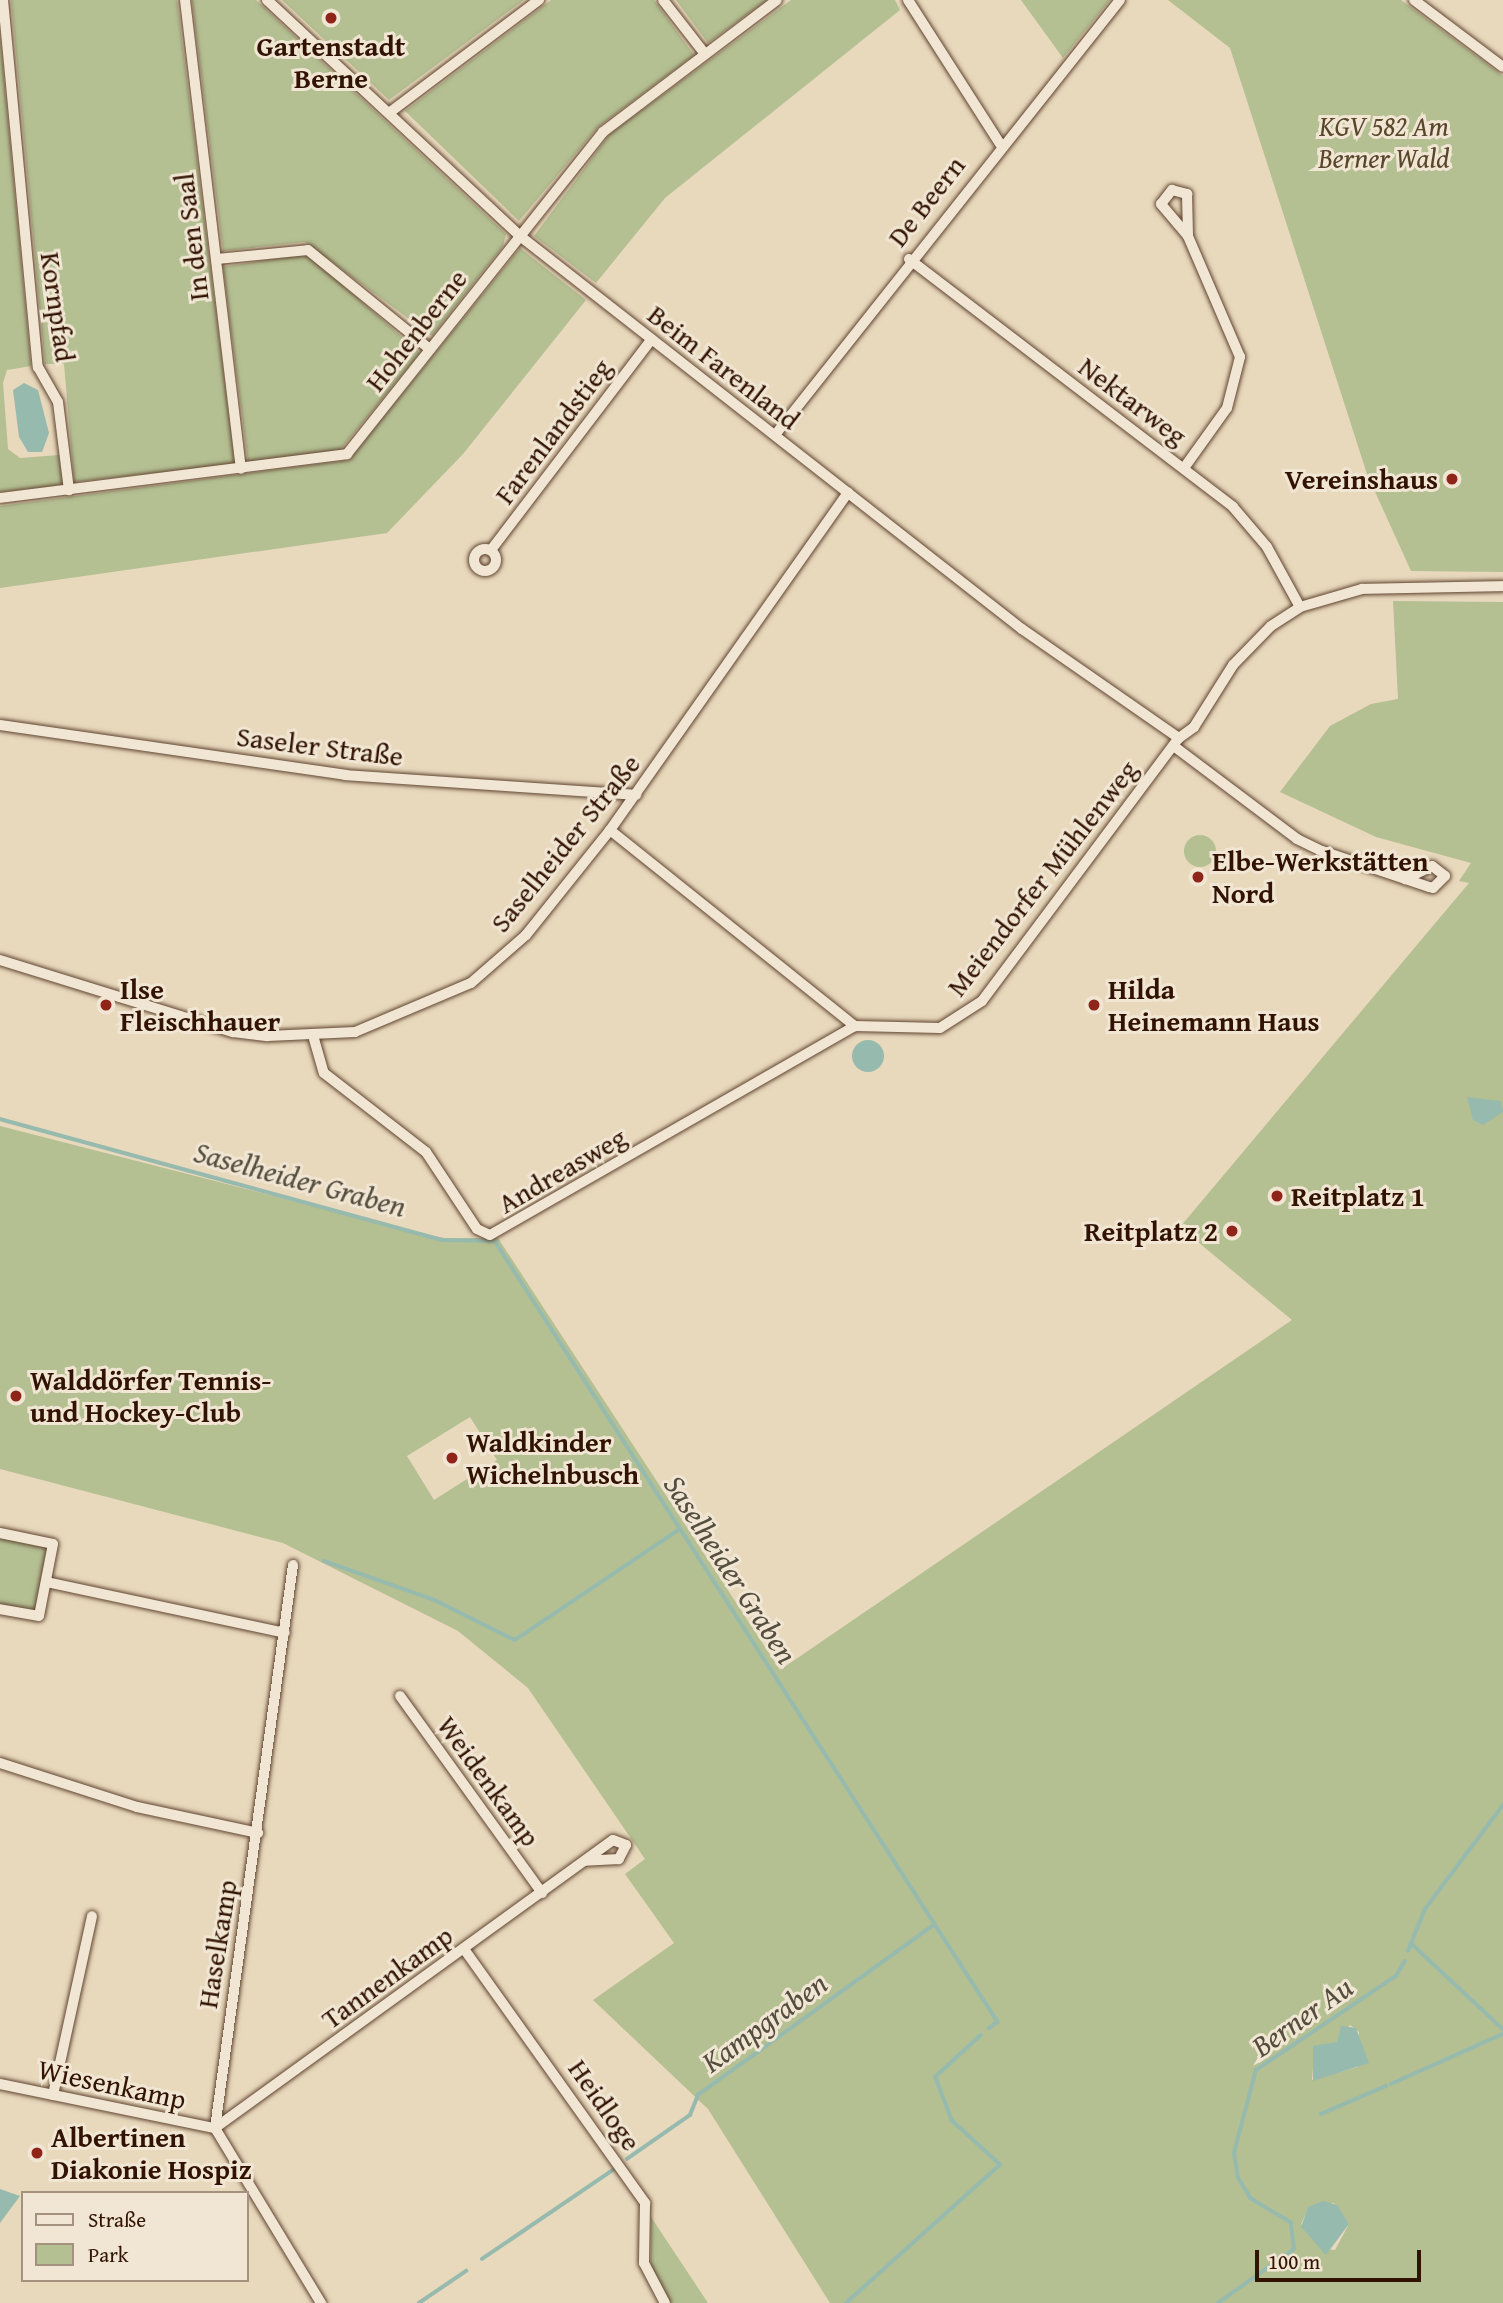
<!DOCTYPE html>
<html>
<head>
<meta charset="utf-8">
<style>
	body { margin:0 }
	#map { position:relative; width:1503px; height:2303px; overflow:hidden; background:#e8d8bc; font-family:"Gentium Book Plus",serif }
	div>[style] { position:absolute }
	.green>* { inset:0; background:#b4bf92 }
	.round { border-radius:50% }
	.water>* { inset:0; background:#97baae }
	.stream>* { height:3.5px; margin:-1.75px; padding:0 1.75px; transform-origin:1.75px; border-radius:1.75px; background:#97baae }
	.roads { filter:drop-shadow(0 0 2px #604430) drop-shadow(0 0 2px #604430) }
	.minor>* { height:10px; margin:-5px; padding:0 5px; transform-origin:5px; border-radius:5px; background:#f0e6d3 }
	.minor>.ring { margin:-5px; padding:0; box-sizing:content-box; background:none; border:10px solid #f0e6d3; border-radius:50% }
	.dots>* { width:19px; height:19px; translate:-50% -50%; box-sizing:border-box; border:4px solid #f0e6d3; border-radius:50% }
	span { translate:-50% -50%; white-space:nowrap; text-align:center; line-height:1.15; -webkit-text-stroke:6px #f0e6d3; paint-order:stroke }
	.poi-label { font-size:28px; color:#321301; font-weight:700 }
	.right { translate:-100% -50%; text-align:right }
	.left { translate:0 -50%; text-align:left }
	.park-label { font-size:28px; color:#59472c; font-style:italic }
	.street-label { font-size:28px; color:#321301 }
	.water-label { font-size:30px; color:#554d3e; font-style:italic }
	.legend { position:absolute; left:21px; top:2191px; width:228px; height:91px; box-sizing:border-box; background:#f0e6d3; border:2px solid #a4927f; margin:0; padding:9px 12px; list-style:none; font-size:21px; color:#321301 }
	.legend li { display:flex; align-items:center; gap:14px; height:35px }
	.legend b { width:35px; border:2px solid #a4927f }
	.scale { position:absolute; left:1255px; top:2250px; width:166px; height:32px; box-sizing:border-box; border:4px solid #321301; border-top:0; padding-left:9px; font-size:21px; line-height:24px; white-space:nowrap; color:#321301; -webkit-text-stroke:5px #f0e6d3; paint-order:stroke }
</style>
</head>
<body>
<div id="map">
	<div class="green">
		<div style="clip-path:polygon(11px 0,177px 0,235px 464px,74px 482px,64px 364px,45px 364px)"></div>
		<div style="clip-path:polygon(192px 0,256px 0,506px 234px,503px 246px,432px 336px,305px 242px,223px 251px)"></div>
		<div style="clip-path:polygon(282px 0,524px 0,389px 100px)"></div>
		<div style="clip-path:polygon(551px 0,654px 0,694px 55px,598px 127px,519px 221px,405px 111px)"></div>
		<div style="clip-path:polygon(676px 0,767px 0,708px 43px)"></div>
		<div style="clip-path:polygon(791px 0,895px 0,900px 10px,665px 198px,596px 283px,534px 236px,610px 134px)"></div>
		<div style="clip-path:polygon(1021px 0,1110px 0,1063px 58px)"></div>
		<div style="clip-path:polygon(1168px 0,1401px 0,1503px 76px,1503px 572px,1411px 571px,1367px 474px,1230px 48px)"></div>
		<div style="clip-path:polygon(0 36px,31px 366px,7px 370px,3px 383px,8px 449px,20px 458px,59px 455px,63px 485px,0 492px)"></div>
		<div style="clip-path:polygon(520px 248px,586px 300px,463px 454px,387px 533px,0 588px,0 506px,349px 460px)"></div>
		<div style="clip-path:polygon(299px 255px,312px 258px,420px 353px,340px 450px,248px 462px,223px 267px)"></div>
		<div style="clip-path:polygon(evenodd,1393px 601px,1503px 602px,1503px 2303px,830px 2303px,708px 2109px,593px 2000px,674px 1943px,625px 1874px,645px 1859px,528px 1688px,458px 1631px,283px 1543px,0 1469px,0 1126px,402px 1229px,444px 1238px,498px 1238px,780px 1670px,1292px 1320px,1180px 1227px,1469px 883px,1459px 881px,1471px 863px,1376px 837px,1280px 792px,1330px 726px,1371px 704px,1398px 699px,1393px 601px,470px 1417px,497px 1460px,434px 1500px,407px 1456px,470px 1417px,1393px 601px,1350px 2025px,1359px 2032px,1358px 2067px,1312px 2080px,1314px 2055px,1337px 2042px,1350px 2025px,1393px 601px,1334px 2203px,1349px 2224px,1335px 2250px,1323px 2249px,1301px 2224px,1309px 2207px,1334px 2203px)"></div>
		<div class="round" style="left:1184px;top:835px;width:32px;height:32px"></div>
		<div style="clip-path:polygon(0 1535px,51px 1545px,38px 1615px,0 1607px)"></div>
		<div style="clip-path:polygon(651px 2217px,708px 2303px,668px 2303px,651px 2277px)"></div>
	</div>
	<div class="water">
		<div style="clip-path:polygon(24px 383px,38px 390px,49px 433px,42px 452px,28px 452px,19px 437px,13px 390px)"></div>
		<div class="round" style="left:852px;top:1040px;width:32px;height:32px"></div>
		<div style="clip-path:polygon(1467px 1097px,1501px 1101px,1503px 1112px,1483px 1125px,1473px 1120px)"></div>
		<div style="clip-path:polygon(1341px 2026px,1356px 2028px,1369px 2063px,1313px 2081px,1313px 2046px,1337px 2042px)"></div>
		<div style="clip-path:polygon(0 2189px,20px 2196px,0 2223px)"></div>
		<div style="clip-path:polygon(1323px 2201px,1337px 2205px,1349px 2224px,1326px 2255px,1301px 2227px,1308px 2207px)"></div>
	</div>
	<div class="stream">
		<div style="left:0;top:1119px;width:459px;rotate:15.3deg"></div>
		<div style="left:443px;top:1240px;width:52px;rotate:1.1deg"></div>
		<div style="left:495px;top:1241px;width:929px;rotate:57.22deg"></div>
		<div style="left:998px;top:2022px;width:11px;rotate:142deg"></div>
		<div style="left:324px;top:1561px;width:118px;rotate:19.4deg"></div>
		<div style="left:435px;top:1600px;width:89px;rotate:26.6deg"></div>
		<div style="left:515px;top:1640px;width:199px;rotate:-33.9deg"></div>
		<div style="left:1411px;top:1943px;width:126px;rotate:43.1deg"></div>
		<div style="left:1408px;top:1951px;width:45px;rotate:-68deg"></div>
		<div style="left:1425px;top:1909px;width:130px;rotate:-53.1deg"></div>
		<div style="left:1391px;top:2084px;width:123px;rotate:-24.1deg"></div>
		<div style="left:1321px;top:2114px;width:71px;rotate:-23.3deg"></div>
		<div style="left:627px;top:2159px;width:77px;rotate:-34.9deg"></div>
		<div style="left:690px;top:2115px;width:22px;rotate:-68deg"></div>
		<div style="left:698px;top:2095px;width:291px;rotate:-35.8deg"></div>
		<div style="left:482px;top:2259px;width:158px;rotate:-34.2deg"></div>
		<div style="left:419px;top:2303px;width:57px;rotate:-34.2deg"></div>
		<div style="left:846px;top:2303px;width:207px;rotate:-41.9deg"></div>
		<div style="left:1000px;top:2165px;width:65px;rotate:-137.5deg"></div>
		<div style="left:952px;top:2121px;width:47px;rotate:-111.1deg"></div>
		<div style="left:935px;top:2077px;width:62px;rotate:-42.4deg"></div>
		<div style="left:1218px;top:2303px;width:93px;rotate:-35.4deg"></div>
		<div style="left:1294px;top:2249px;width:26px;rotate:-97deg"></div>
		<div style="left:1291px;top:2223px;width:47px;rotate:-149deg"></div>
		<div style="left:1251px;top:2199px;width:25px;rotate:-122deg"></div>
		<div style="left:1238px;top:2178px;width:25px;rotate:-99deg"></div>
		<div style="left:1234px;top:2153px;width:86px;rotate:-75.2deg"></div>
		<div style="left:1256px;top:2070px;width:169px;rotate:-33.9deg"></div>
		<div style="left:1396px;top:1976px;width:17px;rotate:-59deg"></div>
	</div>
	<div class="roads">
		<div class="minor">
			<div style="left:3px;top:0;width:369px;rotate:84.6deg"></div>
			<div style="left:38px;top:367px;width:40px;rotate:60.3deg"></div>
			<div style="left:58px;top:402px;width:89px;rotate:82.9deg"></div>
			<div style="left:185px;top:0;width:472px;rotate:83.2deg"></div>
			<div style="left:267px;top:0;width:346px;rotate:43deg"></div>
			<div style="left:520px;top:236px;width:638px;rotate:38.06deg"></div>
			<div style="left:1022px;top:629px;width:191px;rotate:34.8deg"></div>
			<div style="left:663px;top:0;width:68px;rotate:52.1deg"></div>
			<div style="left:908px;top:0;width:171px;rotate:57.4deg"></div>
			<div style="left:1414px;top:0;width:111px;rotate:37deg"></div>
			<div style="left:389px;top:113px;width:188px;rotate:-37deg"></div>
			<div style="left:217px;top:259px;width:91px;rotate:-5.6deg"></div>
			<div style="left:308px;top:250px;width:157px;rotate:39.1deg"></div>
			<div style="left:909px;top:259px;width:408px;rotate:37.4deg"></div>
			<div style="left:1233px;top:507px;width:52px;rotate:49.6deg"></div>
			<div style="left:1267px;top:547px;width:68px;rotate:61.2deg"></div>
			<div style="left:775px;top:435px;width:555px;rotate:-51.58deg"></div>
			<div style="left:1184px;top:468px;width:74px;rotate:-54.4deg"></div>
			<div style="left:1227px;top:408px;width:53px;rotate:-75.7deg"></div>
			<div style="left:1240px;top:357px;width:132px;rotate:-113.3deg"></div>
			<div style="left:1188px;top:236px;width:42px;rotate:-130.2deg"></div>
			<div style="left:1161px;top:204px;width:18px;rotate:-52deg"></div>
			<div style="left:1172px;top:190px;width:16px;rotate:15deg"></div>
			<div style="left:1187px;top:194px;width:42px;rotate:88.6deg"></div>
			<div style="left:0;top:498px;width:350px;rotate:-7.2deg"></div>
			<div style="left:347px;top:454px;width:411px;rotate:-51.5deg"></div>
			<div style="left:603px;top:132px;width:218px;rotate:-37.2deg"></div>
			<div class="ring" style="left:474px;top:549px;width:12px;height:12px"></div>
			<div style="left:491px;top:550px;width:265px;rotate:-52.7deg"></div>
			<div style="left:0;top:725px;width:349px;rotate:8.2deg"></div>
			<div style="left:345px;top:775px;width:292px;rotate:3.9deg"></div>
			<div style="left:1175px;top:747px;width:153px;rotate:37deg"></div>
			<div style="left:1297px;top:839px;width:28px;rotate:26deg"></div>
			<div style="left:1322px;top:851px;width:113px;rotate:18.6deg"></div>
			<div style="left:1429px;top:887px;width:4px;rotate:14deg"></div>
			<div style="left:1433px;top:888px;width:17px;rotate:-45deg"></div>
			<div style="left:1445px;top:876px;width:16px;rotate:-142deg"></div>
			<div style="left:1432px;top:866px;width:30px;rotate:154deg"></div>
			<div style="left:610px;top:830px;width:314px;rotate:38.7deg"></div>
			<div style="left:855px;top:1026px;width:85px;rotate:1.3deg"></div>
			<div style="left:940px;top:1028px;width:50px;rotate:-32.7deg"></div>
			<div style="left:982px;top:1001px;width:329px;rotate:-53.2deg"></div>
			<div style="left:1179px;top:738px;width:19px;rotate:-36deg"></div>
			<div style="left:1194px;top:727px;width:73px;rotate:-57.8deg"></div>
			<div style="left:1233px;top:665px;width:54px;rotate:-45.7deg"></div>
			<div style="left:1271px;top:626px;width:35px;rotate:-33deg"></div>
			<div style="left:1300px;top:607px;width:65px;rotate:-16.2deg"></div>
			<div style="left:1362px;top:589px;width:141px;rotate:-1.2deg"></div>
			<div style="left:0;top:960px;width:244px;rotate:17.2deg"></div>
			<div style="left:233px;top:1032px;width:35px;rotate:7deg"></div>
			<div style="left:268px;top:1036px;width:87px;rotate:-2.6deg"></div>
			<div style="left:355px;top:1032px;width:126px;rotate:-22.9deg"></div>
			<div style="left:471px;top:983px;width:73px;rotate:-41.1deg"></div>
			<div style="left:526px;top:935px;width:134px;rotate:-51.3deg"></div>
			<div style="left:610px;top:830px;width:413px;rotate:-54.8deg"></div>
			<div style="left:314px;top:1039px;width:35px;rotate:74deg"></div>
			<div style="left:324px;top:1073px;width:129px;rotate:37.8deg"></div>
			<div style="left:426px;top:1152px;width:92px;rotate:56.5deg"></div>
			<div style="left:477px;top:1229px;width:14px;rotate:25deg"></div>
			<div style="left:490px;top:1235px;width:421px;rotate:-29.8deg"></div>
			<div style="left:0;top:1533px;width:54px;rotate:11.7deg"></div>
			<div style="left:53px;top:1544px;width:73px;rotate:101deg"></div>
			<div style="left:39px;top:1616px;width:40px;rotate:-170deg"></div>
			<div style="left:293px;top:1565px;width:568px;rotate:97.89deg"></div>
			<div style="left:215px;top:2128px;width:205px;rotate:58.8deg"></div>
			<div style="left:46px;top:1582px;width:244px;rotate:12deg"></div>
			<div style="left:400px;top:1696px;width:243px;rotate:54.2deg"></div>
			<div style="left:0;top:1763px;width:144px;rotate:17.8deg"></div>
			<div style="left:137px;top:1807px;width:124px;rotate:12.1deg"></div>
			<div style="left:464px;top:1949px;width:312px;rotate:54.5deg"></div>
			<div style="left:645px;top:2203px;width:60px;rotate:91deg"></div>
			<div style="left:644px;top:2263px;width:45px;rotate:62.3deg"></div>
			<div style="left:0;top:2084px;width:219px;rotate:11.6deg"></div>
			<div style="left:53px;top:2095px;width:183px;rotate:-77.7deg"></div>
			<div style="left:215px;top:2128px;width:491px;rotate:-35.9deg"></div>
			<div style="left:613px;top:1840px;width:14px;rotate:21deg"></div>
			<div style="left:626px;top:1845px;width:16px;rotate:117deg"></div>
			<div style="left:619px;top:1859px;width:34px;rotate:177deg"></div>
		</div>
	</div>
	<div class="dots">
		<div style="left:331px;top:18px;background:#8f2418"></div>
		<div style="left:1452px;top:479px;background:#8f2418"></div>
		<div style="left:1198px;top:877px;background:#8f2418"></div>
		<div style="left:106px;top:1005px;background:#8f2418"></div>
		<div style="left:1094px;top:1005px;background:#8f2418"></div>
		<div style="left:1277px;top:1196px;background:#8f2418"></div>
		<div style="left:1232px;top:1231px;background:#8f2418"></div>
		<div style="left:16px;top:1396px;background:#8f2418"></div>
		<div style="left:452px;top:1458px;background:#8f2418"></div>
		<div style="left:37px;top:2153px;background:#8f2418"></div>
	</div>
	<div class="poi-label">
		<span style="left:331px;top:62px">Gartenstadt<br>Berne</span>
		<span class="right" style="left:1438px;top:479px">Vereinshaus</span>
		<span class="left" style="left:1212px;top:877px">Elbe-Werkstätten<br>Nord</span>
		<span class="left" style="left:120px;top:1005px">Ilse<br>Fleischhauer</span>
		<span class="left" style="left:1108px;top:1005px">Hilda<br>Heinemann Haus</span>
		<span class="left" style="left:1291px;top:1196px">Reitplatz 1</span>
		<span class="right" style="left:1218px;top:1231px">Reitplatz 2</span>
		<span class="left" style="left:30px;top:1396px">Walddörfer Tennis-<br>und Hockey-Club</span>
		<span class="left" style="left:466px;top:1458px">Waldkinder<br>Wichelnbusch</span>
		<span class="left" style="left:51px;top:2153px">Albertinen<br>Diakonie Hospiz</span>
	</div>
	<div class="park-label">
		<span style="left:1384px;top:142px">KGV 582 Am<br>Berner Wald</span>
	</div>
	<div class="street-label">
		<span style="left:926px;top:201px;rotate:-52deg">De Beern</span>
		<span style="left:191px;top:237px;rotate:-97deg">In den Saal</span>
		<span style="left:58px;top:307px;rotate:82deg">Kornpfad</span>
		<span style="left:416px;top:330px;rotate:-52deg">Hohenberne</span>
		<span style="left:724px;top:367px;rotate:38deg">Beim Farenland</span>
		<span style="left:1133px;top:401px;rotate:37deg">Nektarweg</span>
		<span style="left:553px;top:431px;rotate:-53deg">Farenlandstieg</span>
		<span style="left:320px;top:746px;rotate:7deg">Saseler Straße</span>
		<span style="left:565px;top:843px;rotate:-51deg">Saselheider Straße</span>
		<span style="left:1042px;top:878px;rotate:-52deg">Meiendorfer Mühlenweg</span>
		<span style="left:562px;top:1170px;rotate:-30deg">Andreasweg</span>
		<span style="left:489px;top:1781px;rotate:54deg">Weidenkamp</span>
		<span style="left:217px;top:1944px;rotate:-81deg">Haselkamp</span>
		<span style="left:387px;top:1977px;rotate:-36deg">Tannenkamp</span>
		<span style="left:112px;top:2084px;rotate:12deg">Wiesenkamp</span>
		<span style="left:605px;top:2105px;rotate:55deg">Heidloge</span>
	</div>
	<div class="water-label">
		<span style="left:300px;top:1179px;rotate:15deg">Saselheider Graben</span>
		<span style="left:731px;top:1569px;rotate:57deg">Saselheider Graben</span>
		<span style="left:1302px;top:2016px;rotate:-35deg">Berner Au</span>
		<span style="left:764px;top:2022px;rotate:-36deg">Kampgraben</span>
	</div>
	<ul class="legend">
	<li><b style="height:9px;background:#f0e6d3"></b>Straße</li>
	<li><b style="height:19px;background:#b4bf92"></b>Park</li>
	</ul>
	<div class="scale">100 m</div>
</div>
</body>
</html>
